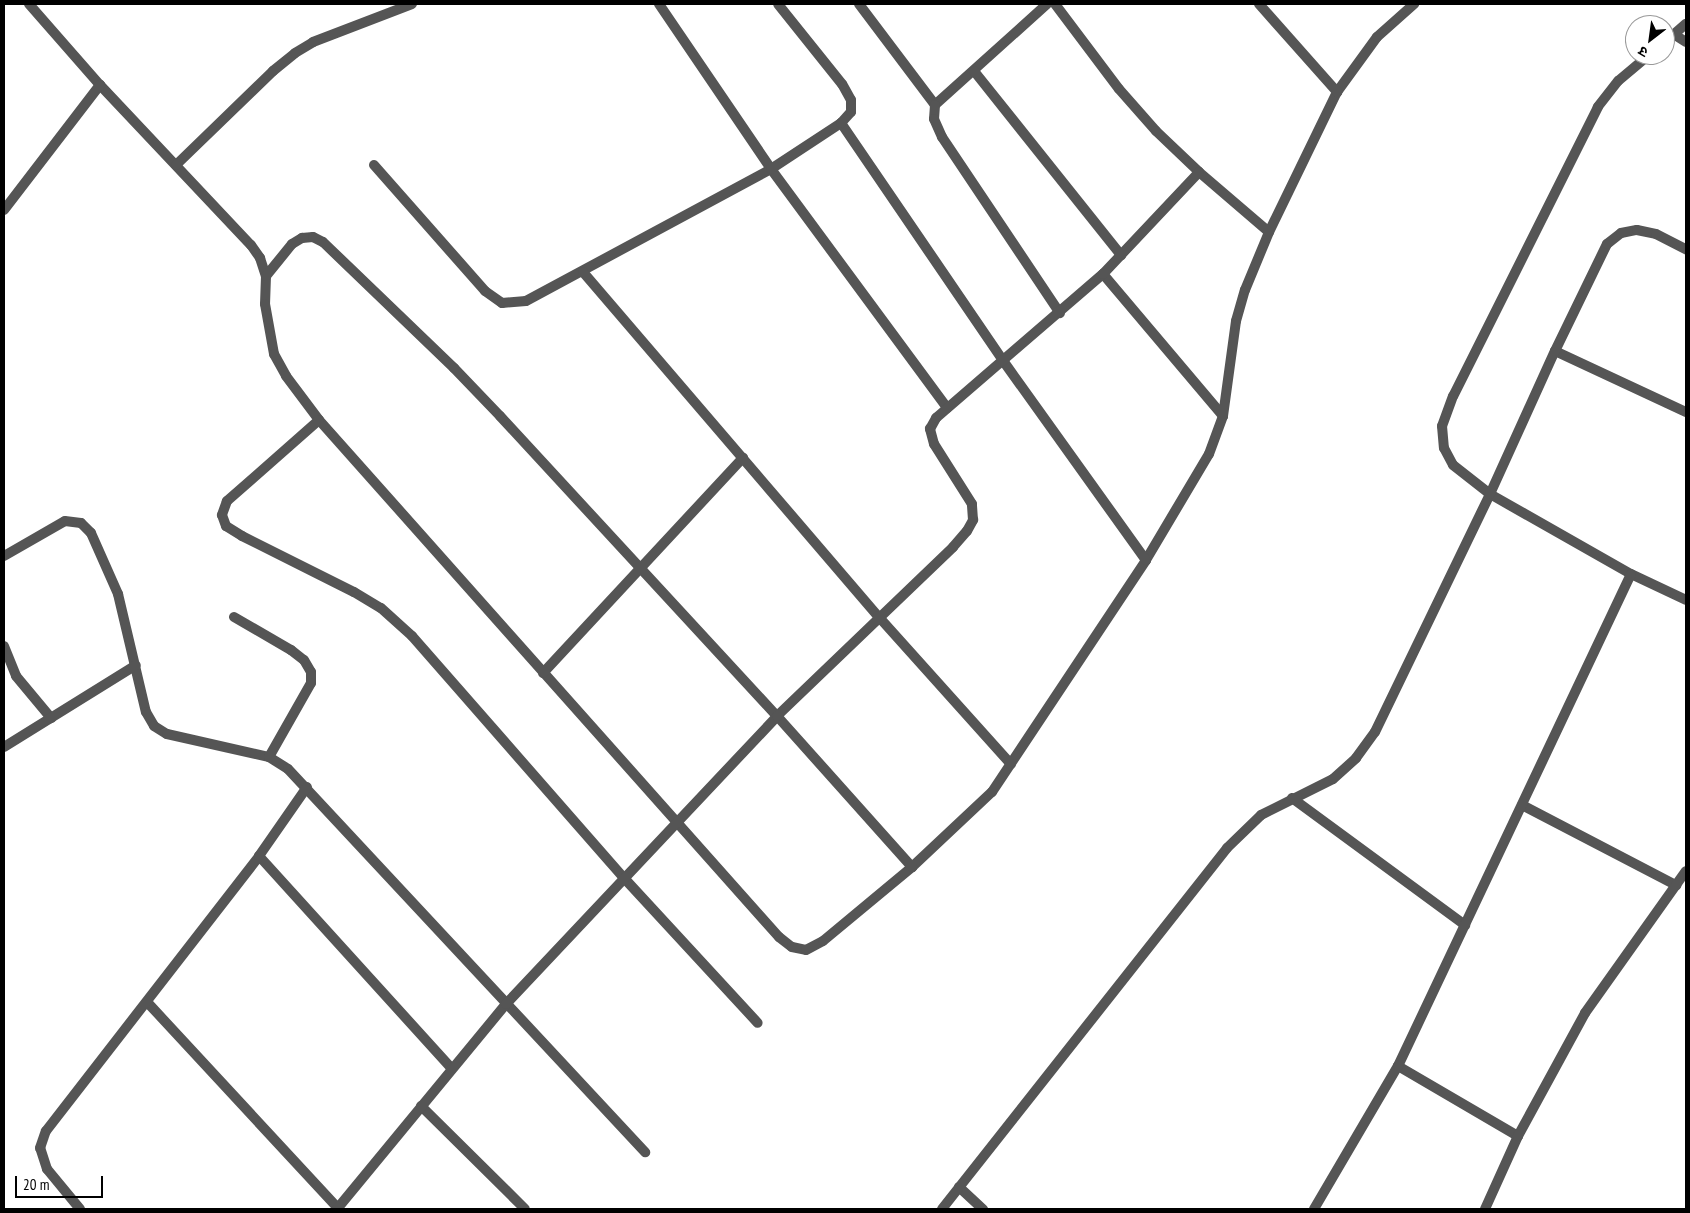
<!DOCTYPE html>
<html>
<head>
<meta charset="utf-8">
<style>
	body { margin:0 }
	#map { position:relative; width:1690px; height:1213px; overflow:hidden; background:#fff; font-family:"PT Sans Narrow","Noto Sans Devanagari",sans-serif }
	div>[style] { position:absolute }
	.service>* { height:10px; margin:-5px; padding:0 5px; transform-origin:5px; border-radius:5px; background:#555 }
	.minor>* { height:10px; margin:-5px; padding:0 5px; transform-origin:5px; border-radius:5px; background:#555 }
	span { translate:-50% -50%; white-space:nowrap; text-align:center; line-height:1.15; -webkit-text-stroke:4px #fff; paint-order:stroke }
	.frame { position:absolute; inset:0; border:5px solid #000; pointer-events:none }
	.north { position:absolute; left:1625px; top:15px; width:50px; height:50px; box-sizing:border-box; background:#fff; border:1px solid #999; border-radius:50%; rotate:210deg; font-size:14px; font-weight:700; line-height:20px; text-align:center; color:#000 }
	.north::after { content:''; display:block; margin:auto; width:18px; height:22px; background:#000; clip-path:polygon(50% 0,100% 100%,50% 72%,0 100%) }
	.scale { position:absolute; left:15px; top:1176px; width:88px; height:22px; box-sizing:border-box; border:2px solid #000; border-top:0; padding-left:6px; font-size:15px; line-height:18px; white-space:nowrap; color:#000; -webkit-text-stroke:4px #fff; paint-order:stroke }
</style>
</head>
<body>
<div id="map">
	<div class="service">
		<div style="left:1675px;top:35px;width:13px;rotate:32deg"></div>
		<div style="left:1665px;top:42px;width:28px;rotate:-41deg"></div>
		<div style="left:1649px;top:55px;width:40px;rotate:140deg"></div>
		<div style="left:1618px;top:81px;width:33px;rotate:128deg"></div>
		<div style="left:1598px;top:107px;width:323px;rotate:116.6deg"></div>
		<div style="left:1453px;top:396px;width:32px;rotate:110deg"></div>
		<div style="left:1442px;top:426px;width:22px;rotate:85deg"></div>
		<div style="left:1444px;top:448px;width:19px;rotate:62deg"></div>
		<div style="left:1453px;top:465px;width:47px;rotate:38.1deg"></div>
		<div style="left:1490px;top:494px;width:162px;rotate:29.6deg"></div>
		<div style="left:1631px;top:574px;width:61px;rotate:25.3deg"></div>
		<div style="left:1555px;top:351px;width:145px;rotate:25deg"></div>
		<div style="left:1292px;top:798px;width:215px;rotate:36.3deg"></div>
		<div style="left:1522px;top:805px;width:174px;rotate:27.5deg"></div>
		<div style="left:1398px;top:1066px;width:139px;rotate:30.3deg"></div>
		<div style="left:959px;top:1187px;width:33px;rotate:43deg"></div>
		<div style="left:942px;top:1209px;width:460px;rotate:-51.7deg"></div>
		<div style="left:1227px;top:848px;width:47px;rotate:-44.1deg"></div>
		<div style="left:1261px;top:815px;width:80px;rotate:-26.6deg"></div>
		<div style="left:1333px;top:779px;width:31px;rotate:-42deg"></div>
		<div style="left:1356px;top:758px;width:32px;rotate:-54deg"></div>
		<div style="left:1375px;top:732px;width:264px;rotate:-64.2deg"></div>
		<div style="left:1490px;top:494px;width:157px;rotate:-65.6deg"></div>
		<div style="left:1555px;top:351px;width:119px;rotate:-64.1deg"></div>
		<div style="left:1607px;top:244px;width:18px;rotate:-38deg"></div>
		<div style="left:1621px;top:233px;width:16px;rotate:-11deg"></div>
		<div style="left:1637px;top:230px;width:19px;rotate:12deg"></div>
		<div style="left:1656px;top:234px;width:34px;rotate:27deg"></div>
		<div style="left:1314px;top:1209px;width:166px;rotate:-59.6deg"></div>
		<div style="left:1398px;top:1066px;width:544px;rotate:-64.66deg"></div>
		<div style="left:1485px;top:1209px;width:80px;rotate:-65.7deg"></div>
		<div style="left:1518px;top:1136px;width:140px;rotate:-61.4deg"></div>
		<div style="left:1585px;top:1013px;width:174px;rotate:-54.6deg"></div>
	</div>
	<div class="minor">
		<div style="left:29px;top:4px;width:108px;rotate:48.8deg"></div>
		<div style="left:100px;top:85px;width:220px;rotate:46.7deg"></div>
		<div style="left:251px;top:245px;width:16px;rotate:55deg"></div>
		<div style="left:260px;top:258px;width:19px;rotate:72deg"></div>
		<div style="left:266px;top:276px;width:28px;rotate:92deg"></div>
		<div style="left:265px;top:304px;width:51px;rotate:79.8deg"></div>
		<div style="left:274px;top:354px;width:25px;rotate:61deg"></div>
		<div style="left:286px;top:376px;width:55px;rotate:53.1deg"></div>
		<div style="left:319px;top:420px;width:692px;rotate:48.34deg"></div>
		<div style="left:779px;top:937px;width:16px;rotate:38deg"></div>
		<div style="left:792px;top:947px;width:14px;rotate:12deg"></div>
		<div style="left:806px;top:950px;width:19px;rotate:-28deg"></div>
		<div style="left:823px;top:941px;width:116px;rotate:-39.7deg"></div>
		<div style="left:912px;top:867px;width:110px;rotate:-43.2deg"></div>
		<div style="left:992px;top:792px;width:278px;rotate:-56.4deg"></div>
		<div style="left:1146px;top:560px;width:123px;rotate:-59.3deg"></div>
		<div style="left:1209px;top:454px;width:40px;rotate:-69.8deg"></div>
		<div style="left:1223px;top:416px;width:96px;rotate:-82.2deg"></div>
		<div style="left:1236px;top:321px;width:32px;rotate:-74deg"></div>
		<div style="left:1245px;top:290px;width:63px;rotate:-67.5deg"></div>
		<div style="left:1269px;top:232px;width:156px;rotate:-64.1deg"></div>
		<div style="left:1337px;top:92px;width:68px;rotate:-54deg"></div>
		<div style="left:1377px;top:37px;width:50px;rotate:-41.7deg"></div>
		<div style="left:659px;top:4px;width:199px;rotate:55.8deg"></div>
		<div style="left:771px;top:169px;width:297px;rotate:53.6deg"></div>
		<div style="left:859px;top:4px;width:126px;rotate:53deg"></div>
		<div style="left:1047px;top:4px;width:151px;rotate:138deg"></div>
		<div style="left:935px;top:105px;width:14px;rotate:94deg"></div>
		<div style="left:934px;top:119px;width:20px;rotate:66deg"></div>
		<div style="left:942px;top:137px;width:212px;rotate:56.2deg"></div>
		<div style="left:1055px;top:4px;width:106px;rotate:53deg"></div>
		<div style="left:1119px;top:89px;width:56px;rotate:48.6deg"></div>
		<div style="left:1156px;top:131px;width:59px;rotate:43.6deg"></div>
		<div style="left:1199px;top:172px;width:92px;rotate:40.6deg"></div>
		<div style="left:1259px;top:4px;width:118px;rotate:48.4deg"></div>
		<div style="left:974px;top:71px;width:236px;rotate:51.4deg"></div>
		<div style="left:841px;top:123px;width:289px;rotate:55.7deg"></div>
		<div style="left:1004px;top:362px;width:244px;rotate:54.4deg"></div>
		<div style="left:176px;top:165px;width:135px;rotate:-44.1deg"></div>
		<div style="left:273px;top:71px;width:28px;rotate:-39deg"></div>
		<div style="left:295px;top:53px;width:21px;rotate:-31deg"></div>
		<div style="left:313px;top:42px;width:106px;rotate:-21deg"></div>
		<div style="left:374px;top:165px;width:168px;rotate:48.6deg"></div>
		<div style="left:485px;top:291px;width:21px;rotate:35deg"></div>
		<div style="left:502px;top:303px;width:24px;rotate:-5deg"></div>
		<div style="left:526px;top:301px;width:278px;rotate:-28.3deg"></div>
		<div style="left:771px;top:169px;width:84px;rotate:-33.3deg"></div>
		<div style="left:841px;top:123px;width:15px;rotate:-48deg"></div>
		<div style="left:851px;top:112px;width:12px;rotate:-90deg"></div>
		<div style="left:851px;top:100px;width:18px;rotate:-119deg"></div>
		<div style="left:842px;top:84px;width:102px;rotate:-128.7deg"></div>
		<div style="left:4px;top:210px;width:158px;rotate:-52.5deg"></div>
		<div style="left:583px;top:272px;width:453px;rotate:49.4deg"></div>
		<div style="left:878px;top:616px;width:199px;rotate:48.1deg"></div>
		<div style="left:1103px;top:274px;width:186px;rotate:49.8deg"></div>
		<div style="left:266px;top:276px;width:41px;rotate:-50.9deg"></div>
		<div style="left:292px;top:244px;width:12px;rotate:-31deg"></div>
		<div style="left:302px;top:238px;width:11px;rotate:-5deg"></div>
		<div style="left:313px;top:237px;width:11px;rotate:27deg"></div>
		<div style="left:323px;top:242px;width:182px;rotate:43.9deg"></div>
		<div style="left:454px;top:368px;width:66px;rotate:46.2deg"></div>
		<div style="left:500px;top:416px;width:408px;rotate:47.3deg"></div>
		<div style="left:777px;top:716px;width:203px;rotate:48.2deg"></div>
		<div style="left:319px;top:420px;width:123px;rotate:138.6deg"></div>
		<div style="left:227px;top:501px;width:15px;rotate:110deg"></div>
		<div style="left:222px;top:515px;width:12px;rotate:70deg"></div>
		<div style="left:226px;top:526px;width:19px;rotate:32deg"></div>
		<div style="left:242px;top:536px;width:125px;rotate:26.6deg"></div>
		<div style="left:354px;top:592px;width:31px;rotate:31deg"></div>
		<div style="left:381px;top:608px;width:42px;rotate:42.1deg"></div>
		<div style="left:412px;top:636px;width:322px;rotate:48.8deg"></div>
		<div style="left:624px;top:878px;width:197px;rotate:47.3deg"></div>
		<div style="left:4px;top:556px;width:70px;rotate:-29.8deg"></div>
		<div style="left:65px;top:521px;width:16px;rotate:7deg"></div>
		<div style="left:81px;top:523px;width:14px;rotate:45deg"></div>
		<div style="left:91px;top:533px;width:67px;rotate:66.1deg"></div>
		<div style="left:118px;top:594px;width:121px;rotate:76.7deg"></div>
		<div style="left:146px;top:712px;width:16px;rotate:60deg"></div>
		<div style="left:154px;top:726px;width:15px;rotate:32deg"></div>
		<div style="left:167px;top:734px;width:105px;rotate:12.7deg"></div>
		<div style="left:269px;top:757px;width:22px;rotate:32deg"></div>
		<div style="left:288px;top:769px;width:524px;rotate:47.01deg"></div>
		<div style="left:234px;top:617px;width:66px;rotate:30.1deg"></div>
		<div style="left:291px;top:650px;width:16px;rotate:38deg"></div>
		<div style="left:304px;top:660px;width:14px;rotate:60deg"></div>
		<div style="left:311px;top:672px;width:11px;rotate:90deg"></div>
		<div style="left:311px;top:683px;width:85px;rotate:119.6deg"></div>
		<div style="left:4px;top:646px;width:32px;rotate:68deg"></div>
		<div style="left:16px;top:676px;width:55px;rotate:50.2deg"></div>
		<div style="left:543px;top:673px;width:294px;rotate:-47.1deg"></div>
		<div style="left:4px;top:747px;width:155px;rotate:-31.8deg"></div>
		<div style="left:259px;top:856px;width:287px;rotate:47.8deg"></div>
		<div style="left:147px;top:1002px;width:281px;rotate:47.2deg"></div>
		<div style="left:421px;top:1106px;width:146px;rotate:44.7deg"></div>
		<div style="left:80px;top:1209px;width:52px;rotate:-129.5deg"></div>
		<div style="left:47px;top:1169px;width:22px;rotate:-108deg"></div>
		<div style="left:40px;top:1148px;width:18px;rotate:-71deg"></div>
		<div style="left:46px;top:1131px;width:348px;rotate:-52.2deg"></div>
		<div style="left:259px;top:856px;width:84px;rotate:-55.2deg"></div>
		<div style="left:337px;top:1209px;width:266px;rotate:-50.5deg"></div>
		<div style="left:506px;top:1004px;width:395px;rotate:-46.7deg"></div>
		<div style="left:777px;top:716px;width:244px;rotate:-43.8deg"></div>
		<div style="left:953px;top:547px;width:21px;rotate:-49deg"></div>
		<div style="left:967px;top:531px;width:13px;rotate:-61deg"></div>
		<div style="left:973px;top:520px;width:16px;rotate:-94deg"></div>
		<div style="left:972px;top:504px;width:71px;rotate:-122.3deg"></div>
		<div style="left:934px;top:444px;width:16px;rotate:-105deg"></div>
		<div style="left:930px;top:429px;width:13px;rotate:-61deg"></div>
		<div style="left:936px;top:418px;width:221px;rotate:-40.8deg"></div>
		<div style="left:1103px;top:274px;width:140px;rotate:-46.7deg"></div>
	</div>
	<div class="frame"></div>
	<div class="north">उ</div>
	<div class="scale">20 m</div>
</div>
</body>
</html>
